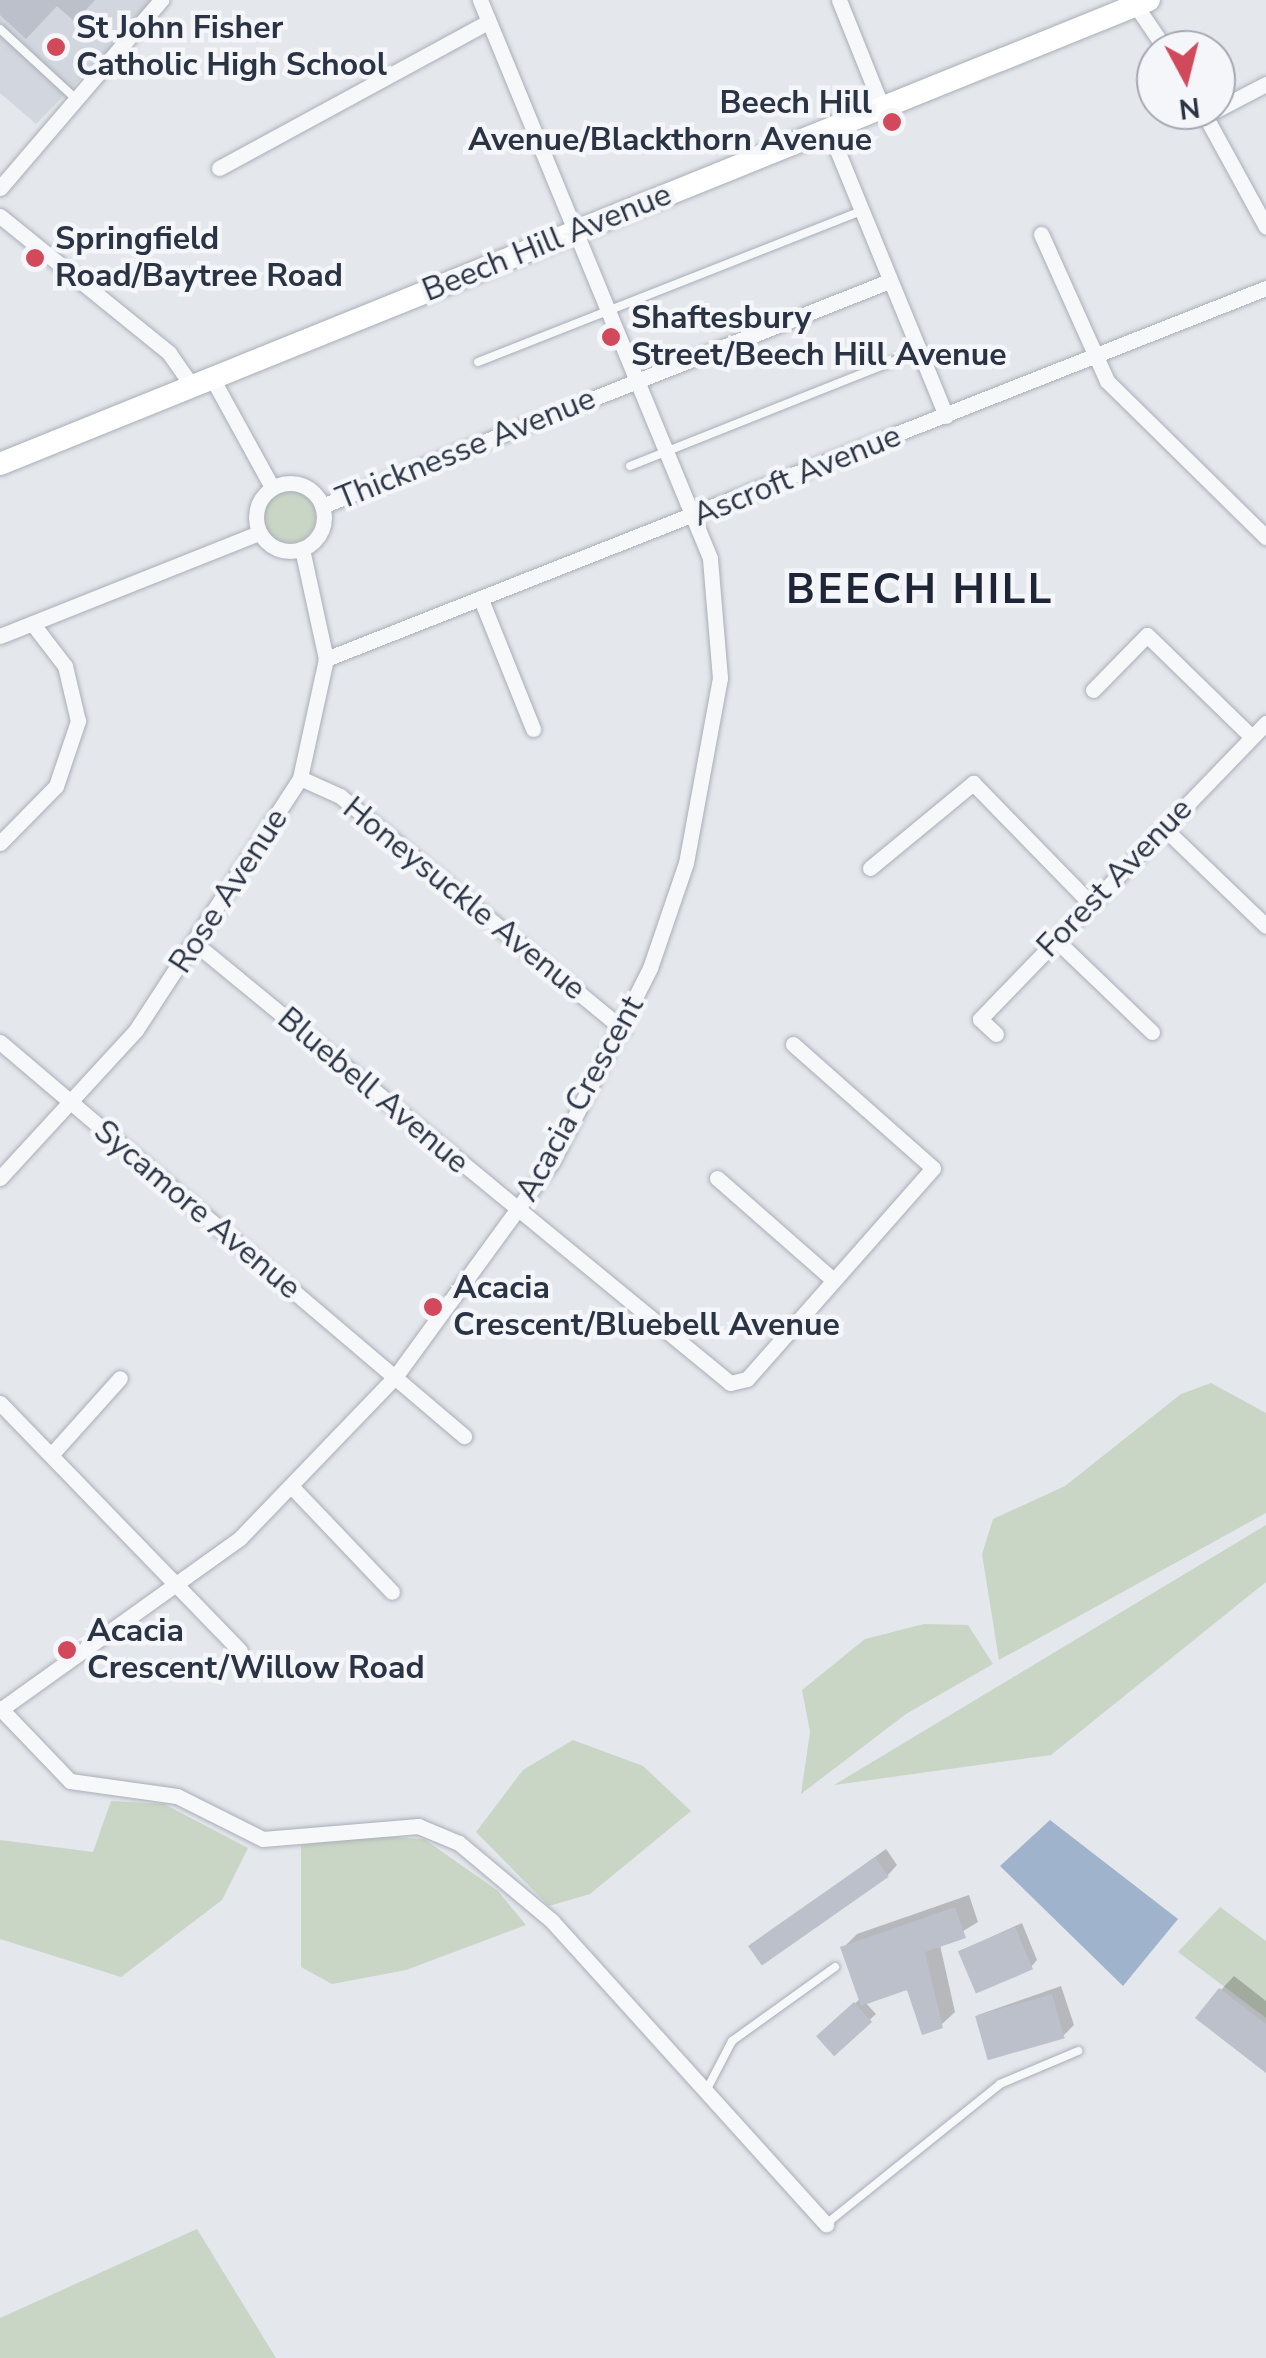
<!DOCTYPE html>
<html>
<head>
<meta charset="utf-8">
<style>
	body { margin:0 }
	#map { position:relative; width:1266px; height:2358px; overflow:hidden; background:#e4e7ec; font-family:"Nunito Sans",sans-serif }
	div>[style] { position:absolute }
	.built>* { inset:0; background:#d2d6de }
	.green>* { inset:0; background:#c9d6c5 }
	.round { border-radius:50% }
	.water>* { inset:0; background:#9fb4cc }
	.shadow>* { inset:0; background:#0003 }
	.building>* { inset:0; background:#bbc0ca; transform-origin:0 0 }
	.roads { filter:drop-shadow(0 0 2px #a9aeb7) drop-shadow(0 0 2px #a9aeb7) }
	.lane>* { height:8px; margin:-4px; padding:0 4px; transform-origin:4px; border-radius:4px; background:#f7f8fa }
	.street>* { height:15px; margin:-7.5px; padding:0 7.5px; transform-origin:7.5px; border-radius:7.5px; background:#f7f8fa }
	.street>.ring { margin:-7.5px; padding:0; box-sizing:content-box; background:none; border:15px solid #f7f8fa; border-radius:50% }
	.secondary>* { height:22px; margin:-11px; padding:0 11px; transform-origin:11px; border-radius:11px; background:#fff }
	.dots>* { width:28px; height:28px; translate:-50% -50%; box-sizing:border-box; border:5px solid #f4f6f9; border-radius:50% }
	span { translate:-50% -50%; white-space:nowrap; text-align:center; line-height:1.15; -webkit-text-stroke:9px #f4f6f9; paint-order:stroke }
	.poi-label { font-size:32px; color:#2b3445; font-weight:700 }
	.left { translate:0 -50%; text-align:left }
	.right { translate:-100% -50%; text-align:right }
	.street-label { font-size:32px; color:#2b3445 }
	.district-label { font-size:42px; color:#1d2536; font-weight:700; letter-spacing:2.5px }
	.north { position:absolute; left:1136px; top:30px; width:100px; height:100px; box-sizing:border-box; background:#f4f6f9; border:2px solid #a4a8b1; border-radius:50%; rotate:173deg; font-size:28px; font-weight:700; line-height:40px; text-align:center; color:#2b3445 }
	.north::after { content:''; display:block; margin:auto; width:35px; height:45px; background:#d1495b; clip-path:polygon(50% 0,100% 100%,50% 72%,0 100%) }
</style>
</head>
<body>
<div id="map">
	<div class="built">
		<div style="clip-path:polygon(0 0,158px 0,36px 124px,0 93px)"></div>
	</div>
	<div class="green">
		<div class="round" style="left:264px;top:491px;width:52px;height:52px"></div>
		<div style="clip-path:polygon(1211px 1383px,1266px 1413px,1266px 1513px,999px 1660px,982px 1554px,993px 1519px,1065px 1486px,1181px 1394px)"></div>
		<div style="clip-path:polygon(1266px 1525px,1266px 1582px,1051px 1755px,834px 1785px)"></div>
		<div style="clip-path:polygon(924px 1624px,968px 1625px,993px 1664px,906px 1714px,801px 1794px,810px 1732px,802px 1690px,865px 1639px)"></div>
		<div style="clip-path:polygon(573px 1740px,643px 1766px,691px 1811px,590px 1894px,549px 1906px,476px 1832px,523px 1770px)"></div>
		<div style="clip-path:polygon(111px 1801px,164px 1804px,248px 1848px,222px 1900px,121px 1977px,0 1939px,0 1840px,93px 1852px)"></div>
		<div style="clip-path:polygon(372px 1836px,424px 1839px,498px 1891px,526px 1925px,406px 1970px,332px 1984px,301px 1967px,301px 1845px)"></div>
		<div style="clip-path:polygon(1220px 1907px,1266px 1941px,1266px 2018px,1178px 1952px)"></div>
		<div style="clip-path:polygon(197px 2229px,276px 2358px,0 2358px,0 2318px)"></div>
	</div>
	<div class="water">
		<div style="clip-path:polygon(1050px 1820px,1178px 1919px,1123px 1986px,1000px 1866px)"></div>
	</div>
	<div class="shadow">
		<div style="clip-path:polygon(886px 1849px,897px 1865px,888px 1875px,764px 1963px,762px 1938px)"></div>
		<div style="clip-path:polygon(969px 1895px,978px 1922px,940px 1945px,955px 2012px,941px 2025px,908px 1987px,865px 2002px,876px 2014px,834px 2053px,819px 2037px,861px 1998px,843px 1948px,857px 1934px)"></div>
		<div style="clip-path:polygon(1022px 1923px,1037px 1960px,1031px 1967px,960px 1951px)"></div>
		<div style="clip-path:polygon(1234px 1976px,1266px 2001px,1266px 2070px,1221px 1990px)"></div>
		<div style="clip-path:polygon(1061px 1986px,1074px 2025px,1064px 2035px,978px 2015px)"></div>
	</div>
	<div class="building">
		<div style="clip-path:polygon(0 0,95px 0,75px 22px,57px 6px,26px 39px,0 15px)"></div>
		<div style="left:875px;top:1857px;width:24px;height:155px;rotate:55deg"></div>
		<div style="clip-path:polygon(955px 1907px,966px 1938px,925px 1952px,943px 2028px,922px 2035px,907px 1990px,861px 2006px,840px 1947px)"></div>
		<div style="left:1015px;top:1927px;width:46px;height:62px;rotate:67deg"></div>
		<div style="clip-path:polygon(1219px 1988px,1266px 2024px,1266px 2073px,1195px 2018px)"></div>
		<div style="left:1052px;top:1994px;width:46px;height:80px;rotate:74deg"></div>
		<div style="left:854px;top:2002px;width:27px;height:51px;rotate:48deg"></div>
	</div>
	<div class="roads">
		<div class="lane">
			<div style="left:0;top:29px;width:100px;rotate:42.6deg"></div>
			<div style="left:478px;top:362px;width:412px;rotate:-21.5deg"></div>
			<div style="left:630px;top:466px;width:311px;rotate:-21.7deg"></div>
			<div style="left:706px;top:2091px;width:56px;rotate:-62.5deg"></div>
			<div style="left:732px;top:2041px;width:127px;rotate:-35.7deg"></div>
			<div style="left:826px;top:2224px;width:223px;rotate:-38.8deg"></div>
			<div style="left:1000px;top:2084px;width:85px;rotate:-22.9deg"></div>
		</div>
		<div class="street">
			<div style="left:839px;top:0;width:115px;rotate:68.1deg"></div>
			<div style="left:1132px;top:0;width:60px;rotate:55.8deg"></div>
			<div style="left:1202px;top:110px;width:133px;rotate:61.3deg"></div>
			<div style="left:1216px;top:110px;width:56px;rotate:-27.5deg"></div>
			<div style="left:828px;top:128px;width:311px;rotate:67.7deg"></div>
			<div style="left:219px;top:168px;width:306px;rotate:-28.5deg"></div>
			<div style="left:0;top:188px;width:248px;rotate:-49.4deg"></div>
			<div style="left:0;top:216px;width:218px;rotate:39deg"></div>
			<div style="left:169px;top:353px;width:40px;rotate:55.1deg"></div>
			<div style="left:1041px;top:234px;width:161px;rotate:65.8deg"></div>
			<div style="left:1107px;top:381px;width:223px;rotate:44.5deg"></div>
			<div style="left:212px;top:378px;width:124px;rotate:61.2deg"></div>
			<div class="ring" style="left:256px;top:483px;width:53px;height:53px"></div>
			<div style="left:322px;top:506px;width:610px;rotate:-21.64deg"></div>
			<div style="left:482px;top:602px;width:137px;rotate:68.1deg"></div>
			<div style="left:0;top:636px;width:279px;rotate:-21.7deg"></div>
			<div style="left:326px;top:659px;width:1011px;rotate:-21.54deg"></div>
			<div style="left:1093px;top:690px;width:77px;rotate:-45.5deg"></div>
			<div style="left:1147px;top:635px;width:146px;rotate:44.2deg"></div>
			<div style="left:300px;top:778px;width:44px;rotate:24.2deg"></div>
			<div style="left:340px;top:796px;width:367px;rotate:39.5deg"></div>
			<div style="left:1164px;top:828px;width:141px;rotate:43.9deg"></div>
			<div style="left:0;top:843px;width:80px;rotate:-45.5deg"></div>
			<div style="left:56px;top:786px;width:69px;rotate:-71.3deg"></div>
			<div style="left:78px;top:721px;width:57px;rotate:-103.3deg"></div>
			<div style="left:65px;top:666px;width:54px;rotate:-127.5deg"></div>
			<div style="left:870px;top:868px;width:134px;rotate:-39.5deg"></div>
			<div style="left:973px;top:783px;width:169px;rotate:45.7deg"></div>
			<div style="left:1056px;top:940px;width:133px;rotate:43.8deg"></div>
			<div style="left:197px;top:945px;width:690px;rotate:39.41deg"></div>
			<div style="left:730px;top:1383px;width:17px;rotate:-13deg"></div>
			<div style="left:747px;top:1379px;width:281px;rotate:-48.6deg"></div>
			<div style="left:933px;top:1168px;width:187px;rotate:-138.5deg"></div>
			<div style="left:996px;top:1034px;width:22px;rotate:-137deg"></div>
			<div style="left:980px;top:1019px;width:412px;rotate:-46deg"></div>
			<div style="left:0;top:1042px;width:609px;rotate:40.34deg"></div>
			<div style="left:0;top:1178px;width:201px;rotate:-47.4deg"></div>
			<div style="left:136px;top:1030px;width:301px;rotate:-56.9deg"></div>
			<div style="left:300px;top:778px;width:122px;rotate:-77.7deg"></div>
			<div style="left:326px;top:659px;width:113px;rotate:-102.3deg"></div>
			<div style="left:717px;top:1178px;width:153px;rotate:41.3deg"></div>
			<div style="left:0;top:1403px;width:345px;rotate:45.9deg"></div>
			<div style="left:51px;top:1455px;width:103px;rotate:-48.1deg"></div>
			<div style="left:294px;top:1489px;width:142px;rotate:46.4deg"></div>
			<div style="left:0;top:1708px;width:101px;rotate:46.2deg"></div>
			<div style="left:70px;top:1781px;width:108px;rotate:8deg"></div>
			<div style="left:177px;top:1796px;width:96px;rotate:26.6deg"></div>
			<div style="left:263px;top:1839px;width:156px;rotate:-4.8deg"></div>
			<div style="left:418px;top:1826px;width:44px;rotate:22.5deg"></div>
			<div style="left:459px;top:1843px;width:121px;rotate:40deg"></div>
			<div style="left:552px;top:1921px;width:409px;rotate:47.9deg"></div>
			<div style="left:0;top:1710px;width:295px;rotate:-35.6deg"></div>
			<div style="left:240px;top:1538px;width:223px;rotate:-46.1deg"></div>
			<div style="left:395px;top:1377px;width:266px;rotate:-53.9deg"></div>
			<div style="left:552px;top:1162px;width:217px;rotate:-63.2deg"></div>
			<div style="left:650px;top:968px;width:111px;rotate:-71.1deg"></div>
			<div style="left:686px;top:863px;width:188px;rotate:-79.6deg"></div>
			<div style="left:720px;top:678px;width:120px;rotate:-94.8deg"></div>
			<div style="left:710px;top:558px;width:604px;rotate:-112.4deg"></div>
		</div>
		<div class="secondary">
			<div style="left:0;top:464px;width:1239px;rotate:-21.99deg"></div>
		</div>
	</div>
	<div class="dots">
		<div style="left:56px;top:47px;background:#d1495b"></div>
		<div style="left:892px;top:122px;background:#d1495b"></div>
		<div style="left:35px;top:258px;background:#d1495b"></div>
		<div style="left:611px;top:337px;background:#d1495b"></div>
		<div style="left:433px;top:1307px;background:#d1495b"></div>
		<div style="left:67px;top:1650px;background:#d1495b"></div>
	</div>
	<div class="poi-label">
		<span class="left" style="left:76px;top:47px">St John Fisher<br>Catholic High School</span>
		<span class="right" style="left:872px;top:122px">Beech Hill<br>Avenue/Blackthorn Avenue</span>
		<span class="left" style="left:55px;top:258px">Springfield<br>Road/Baytree Road</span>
		<span class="left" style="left:631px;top:337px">Shaftesbury<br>Street/Beech Hill Avenue</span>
		<span class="left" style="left:453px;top:1307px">Acacia<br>Crescent/Bluebell Avenue</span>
		<span class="left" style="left:87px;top:1650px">Acacia<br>Crescent/Willow Road</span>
	</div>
	<div class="street-label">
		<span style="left:547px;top:243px;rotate:-22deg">Beech Hill Avenue</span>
		<span style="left:466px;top:449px;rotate:-22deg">Thicknesse Avenue</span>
		<span style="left:797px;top:476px;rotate:-22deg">Ascroft Avenue</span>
		<span style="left:1115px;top:878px;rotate:-46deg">Forest Avenue</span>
		<span style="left:229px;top:891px;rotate:-57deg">Rose Avenue</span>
		<span style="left:464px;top:899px;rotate:39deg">Honeysuckle Avenue</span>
		<span style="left:373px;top:1091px;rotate:40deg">Bluebell Avenue</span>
		<span style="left:580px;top:1099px;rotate:-61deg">Acacia Crescent</span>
		<span style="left:197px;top:1210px;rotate:40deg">Sycamore Avenue</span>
	</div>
	<div class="district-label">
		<span style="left:920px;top:590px">BEECH HILL</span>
	</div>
	<div class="north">N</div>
</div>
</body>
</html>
